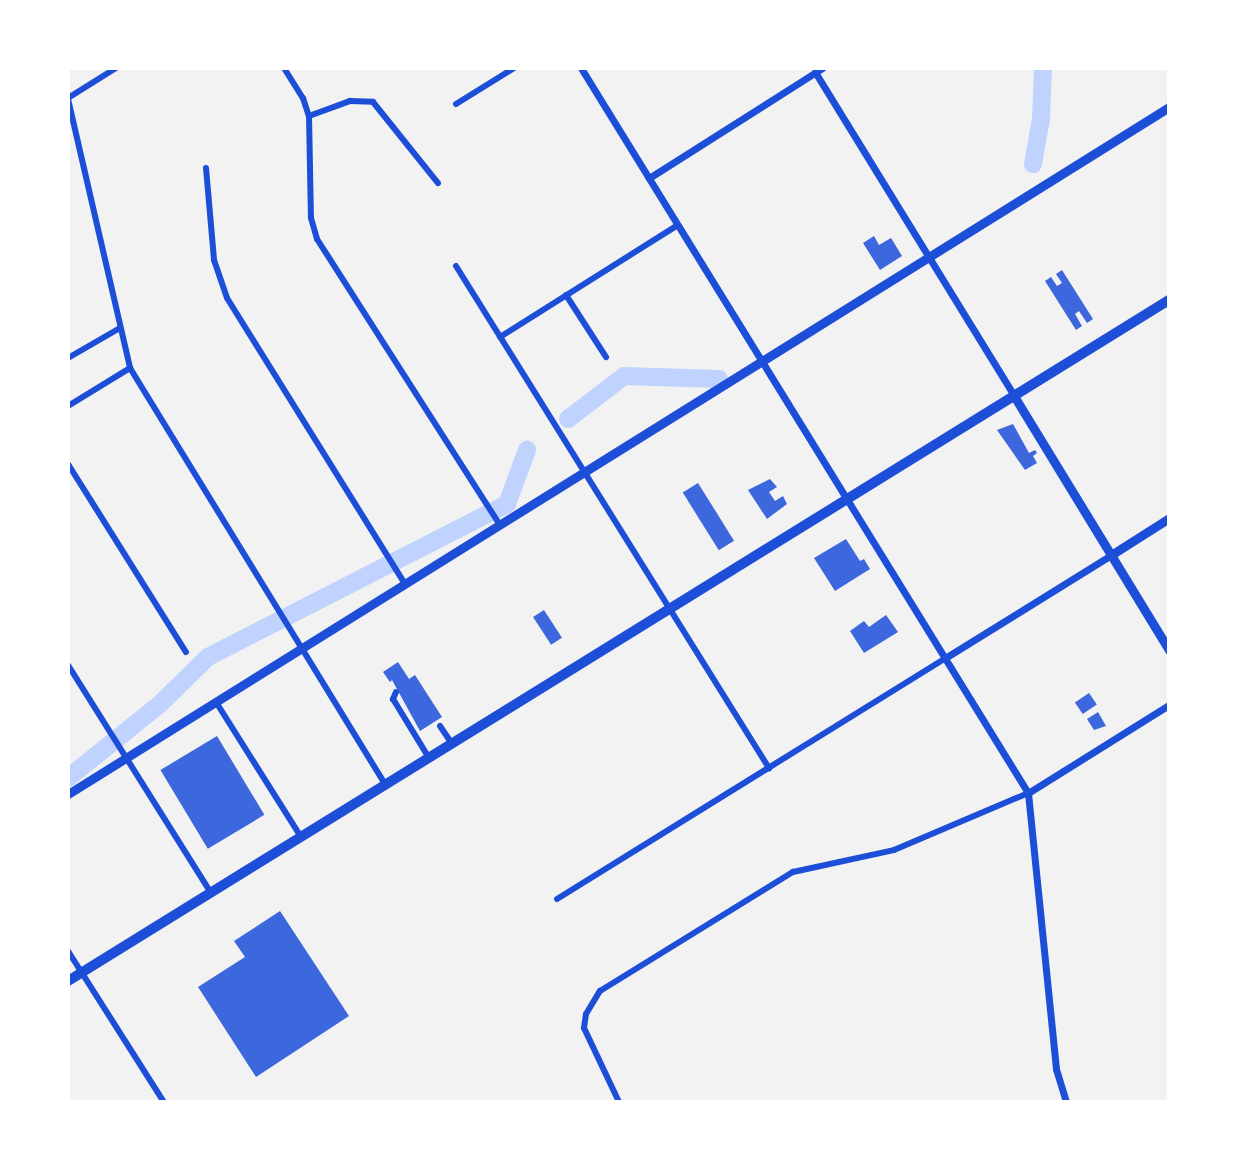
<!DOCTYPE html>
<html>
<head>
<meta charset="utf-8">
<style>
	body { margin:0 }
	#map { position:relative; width:1237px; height:1170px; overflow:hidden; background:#f2f2f2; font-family:Arial,sans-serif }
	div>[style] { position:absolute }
	.river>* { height:18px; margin:-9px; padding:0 9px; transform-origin:9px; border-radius:9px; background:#bfd3fe }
	.building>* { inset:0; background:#3d67dc; transform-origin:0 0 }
	.minor>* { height:6px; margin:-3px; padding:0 3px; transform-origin:3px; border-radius:3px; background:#1d4ed8 }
	.tertiary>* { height:7px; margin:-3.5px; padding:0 3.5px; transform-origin:3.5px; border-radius:3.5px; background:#1d4ed8 }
	.secondary>* { height:9px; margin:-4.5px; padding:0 4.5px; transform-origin:4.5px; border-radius:4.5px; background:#1d4ed8 }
	.primary>* { height:10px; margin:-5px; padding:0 5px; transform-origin:5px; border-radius:5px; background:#1d4ed8 }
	span { translate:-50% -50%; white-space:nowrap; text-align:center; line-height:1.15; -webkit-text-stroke:7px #fff; paint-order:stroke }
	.frame { position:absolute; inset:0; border:70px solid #fff; pointer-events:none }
</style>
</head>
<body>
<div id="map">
	<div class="river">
		<div style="left:1033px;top:164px;width:46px;rotate:-79.9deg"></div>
		<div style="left:1041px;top:119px;width:51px;rotate:-87.8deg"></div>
		<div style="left:568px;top:419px;width:71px;rotate:-37.5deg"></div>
		<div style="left:624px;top:376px;width:95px;rotate:1.8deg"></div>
		<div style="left:68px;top:778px;width:118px;rotate:-38.8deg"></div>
		<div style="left:160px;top:704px;width:67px;rotate:-44.4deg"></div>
		<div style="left:208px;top:657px;width:336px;rotate:-27.1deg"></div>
		<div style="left:507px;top:504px;width:58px;rotate:-69.7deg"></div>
	</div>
	<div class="building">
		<div style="clip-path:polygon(874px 236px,879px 245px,891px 238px,902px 256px,880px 270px,863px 243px)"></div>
		<div style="clip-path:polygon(1062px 270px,1093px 319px,1087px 323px,1079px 311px,1075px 314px,1082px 326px,1076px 330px,1045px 281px,1051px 277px,1057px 286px,1062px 283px,1056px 274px)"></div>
		<div style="clip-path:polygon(1013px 424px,1029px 453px,1035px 450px,1037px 453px,1033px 456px,1037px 463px,1025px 470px,997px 430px)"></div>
		<div style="clip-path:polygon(770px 479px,777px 487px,769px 492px,775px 501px,783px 496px,787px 504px,767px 519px,748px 490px)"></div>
		<div style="left:698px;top:483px;width:68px;height:18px;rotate:58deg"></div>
		<div style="clip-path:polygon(846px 539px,860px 561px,864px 559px,870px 569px,835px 591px,814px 558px)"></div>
		<div style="left:544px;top:610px;width:33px;height:13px;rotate:57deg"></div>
		<div style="clip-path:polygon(886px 615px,898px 632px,864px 653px,850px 631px,864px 621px,869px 627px)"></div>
		<div style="clip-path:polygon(398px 662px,409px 679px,415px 675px,442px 717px,420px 731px,392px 680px,390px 682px,383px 672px)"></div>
		<div style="left:1089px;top:693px;width:14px;height:17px;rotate:56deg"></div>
		<div style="clip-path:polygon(1098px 712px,1106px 726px,1094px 730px,1087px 719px)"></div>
		<div style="left:217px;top:736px;width:92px;height:66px;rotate:59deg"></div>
		<div style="clip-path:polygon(280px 911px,349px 1016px,256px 1077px,198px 987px,245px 957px,234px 941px)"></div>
	</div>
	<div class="minor">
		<div style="left:284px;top:68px;width:36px;rotate:58deg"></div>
		<div style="left:303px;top:98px;width:19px;rotate:72deg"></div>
		<div style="left:309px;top:116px;width:102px;rotate:88.9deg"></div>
		<div style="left:311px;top:218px;width:22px;rotate:74deg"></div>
		<div style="left:317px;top:239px;width:340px;rotate:57.4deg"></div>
		<div style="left:68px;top:98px;width:57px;rotate:-32deg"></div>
		<div style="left:68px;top:99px;width:276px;rotate:77deg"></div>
		<div style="left:130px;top:368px;width:489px;rotate:58.5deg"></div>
		<div style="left:456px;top:104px;width:68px;rotate:-31.8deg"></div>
		<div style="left:309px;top:116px;width:44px;rotate:-20.1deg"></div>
		<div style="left:350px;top:101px;width:23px;rotate:2deg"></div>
		<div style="left:373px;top:102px;width:104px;rotate:51.3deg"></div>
		<div style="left:206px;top:168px;width:92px;rotate:85deg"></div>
		<div style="left:214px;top:260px;width:40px;rotate:71.1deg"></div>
		<div style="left:227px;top:298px;width:337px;rotate:58.1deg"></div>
		<div style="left:456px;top:266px;width:592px;rotate:58.06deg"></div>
		<div style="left:566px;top:295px;width:74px;rotate:57.2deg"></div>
		<div style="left:500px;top:337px;width:210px;rotate:-32.2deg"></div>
		<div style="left:68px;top:358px;width:60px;rotate:-30deg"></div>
		<div style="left:68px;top:406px;width:73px;rotate:-31.5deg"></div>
		<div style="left:68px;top:464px;width:222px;rotate:57.9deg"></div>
		<div style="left:68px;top:665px;width:269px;rotate:57.9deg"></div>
		<div style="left:396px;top:692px;width:8px;rotate:113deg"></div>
		<div style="left:393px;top:699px;width:69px;rotate:58.6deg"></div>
		<div style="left:216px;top:702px;width:160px;rotate:57.8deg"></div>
		<div style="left:440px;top:726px;width:22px;rotate:56deg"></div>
		<div style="left:557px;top:899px;width:457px;rotate:-31.8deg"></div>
		<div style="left:68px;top:951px;width:179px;rotate:57.6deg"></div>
		<div style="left:619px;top:1102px;width:82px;rotate:-115.3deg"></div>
		<div style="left:584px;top:1028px;width:14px;rotate:-82deg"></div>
		<div style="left:586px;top:1014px;width:27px;rotate:-59deg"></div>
		<div style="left:600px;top:991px;width:227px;rotate:-31.7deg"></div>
		<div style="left:793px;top:872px;width:103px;rotate:-12.3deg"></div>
		<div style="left:894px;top:850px;width:146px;rotate:-23deg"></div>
	</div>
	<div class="tertiary">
		<div style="left:581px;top:68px;width:852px;rotate:58.34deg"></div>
		<div style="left:1028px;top:793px;width:277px;rotate:84.2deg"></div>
		<div style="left:1056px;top:1069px;width:34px;rotate:73deg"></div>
		<div style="left:815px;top:72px;width:380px;rotate:58.4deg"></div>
		<div style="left:649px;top:178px;width:205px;rotate:-32.4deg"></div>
		<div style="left:945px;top:658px;width:195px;rotate:-31.8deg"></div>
		<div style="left:1028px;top:793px;width:166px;rotate:-32deg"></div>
	</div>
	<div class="secondary">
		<div style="left:1014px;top:396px;width:298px;rotate:58.6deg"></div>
		<div style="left:1111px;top:555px;width:69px;rotate:-32.5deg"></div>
		<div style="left:68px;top:794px;width:1298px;rotate:-31.96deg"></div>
	</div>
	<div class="primary">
		<div style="left:68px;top:981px;width:1295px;rotate:-31.74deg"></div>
	</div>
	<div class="frame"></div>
</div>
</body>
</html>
